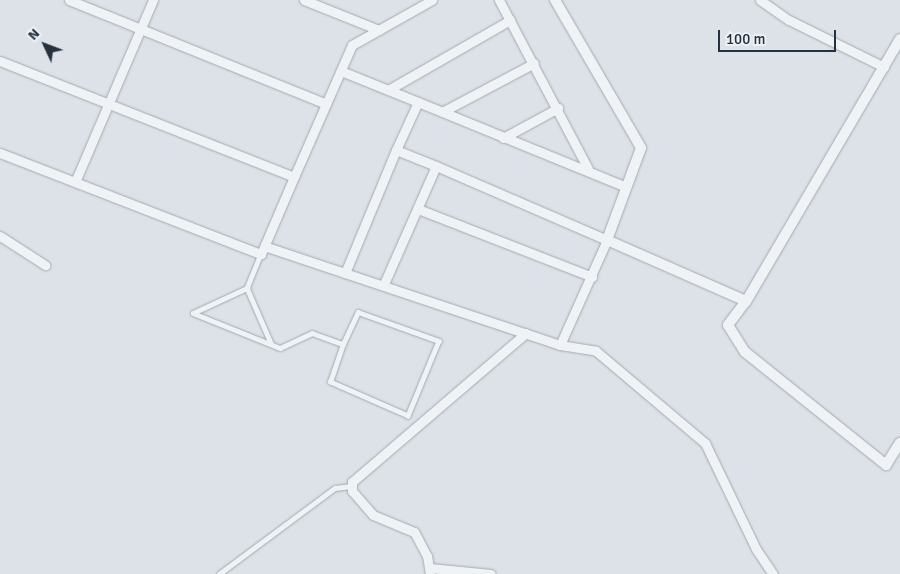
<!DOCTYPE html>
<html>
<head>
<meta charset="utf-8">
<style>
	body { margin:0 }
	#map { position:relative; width:900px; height:574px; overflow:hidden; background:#dde2e8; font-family:Signika,sans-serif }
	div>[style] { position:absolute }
	.roads { filter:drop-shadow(0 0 1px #a2a9b2) drop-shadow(0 0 1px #a2a9b2) }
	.service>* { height:4.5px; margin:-2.25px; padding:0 2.25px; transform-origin:2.25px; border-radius:2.25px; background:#f0f3f6 }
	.minor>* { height:9px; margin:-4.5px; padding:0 4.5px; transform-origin:4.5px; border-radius:4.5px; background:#f0f3f6 }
	.tertiary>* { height:10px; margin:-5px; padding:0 5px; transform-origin:5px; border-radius:5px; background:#f0f3f6 }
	span { translate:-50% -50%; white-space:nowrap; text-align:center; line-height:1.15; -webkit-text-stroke:4px #edf1f6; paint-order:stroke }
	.north { position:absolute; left:20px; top:20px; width:50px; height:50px; -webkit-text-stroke:4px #edf1f6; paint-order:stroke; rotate:313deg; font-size:14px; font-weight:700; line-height:20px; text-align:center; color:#263140 }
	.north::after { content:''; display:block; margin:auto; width:18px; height:22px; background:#263140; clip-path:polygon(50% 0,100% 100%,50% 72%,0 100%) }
	.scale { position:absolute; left:718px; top:30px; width:118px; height:22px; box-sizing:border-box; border:2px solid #263140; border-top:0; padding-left:6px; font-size:15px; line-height:18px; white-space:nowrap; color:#263140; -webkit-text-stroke:4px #edf1f6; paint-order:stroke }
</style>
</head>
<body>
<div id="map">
	<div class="roads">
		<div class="service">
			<div style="left:261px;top:254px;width:37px;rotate:112deg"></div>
			<div style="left:247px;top:288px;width:60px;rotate:66.4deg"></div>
			<div style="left:193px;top:313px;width:94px;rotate:21.9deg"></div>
			<div style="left:280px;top:348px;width:35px;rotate:-25deg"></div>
			<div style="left:312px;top:333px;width:33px;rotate:20deg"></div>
			<div style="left:343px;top:344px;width:35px;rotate:-65deg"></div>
			<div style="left:358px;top:312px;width:86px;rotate:19.7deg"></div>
			<div style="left:439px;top:341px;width:81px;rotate:112.5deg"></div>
			<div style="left:408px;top:416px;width:85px;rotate:-156.4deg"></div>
			<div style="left:330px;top:382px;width:40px;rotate:-71.1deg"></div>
			<div style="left:193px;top:313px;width:60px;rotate:-24.8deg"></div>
			<div style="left:219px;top:574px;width:144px;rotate:-36.6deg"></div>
			<div style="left:335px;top:488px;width:16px;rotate:-7deg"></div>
		</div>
		<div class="minor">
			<div style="left:69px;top:0;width:277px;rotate:22deg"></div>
			<div style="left:304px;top:0;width:81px;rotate:21.8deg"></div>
			<div style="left:499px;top:0;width:191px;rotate:62.2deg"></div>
			<div style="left:760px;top:0;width:35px;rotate:35deg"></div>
			<div style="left:789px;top:20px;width:106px;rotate:26.3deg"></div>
			<div style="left:0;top:61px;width:316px;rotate:21.5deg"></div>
			<div style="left:294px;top:177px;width:144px;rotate:-66.3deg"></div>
			<div style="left:352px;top:45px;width:92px;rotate:-29.4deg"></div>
			<div style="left:341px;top:71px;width:83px;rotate:21.9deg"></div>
			<div style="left:418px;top:102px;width:53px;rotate:114.6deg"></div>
			<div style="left:396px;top:150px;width:43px;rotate:21.8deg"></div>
			<div style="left:436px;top:166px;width:129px;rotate:113.8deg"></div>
			<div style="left:388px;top:90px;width:141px;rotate:-29.8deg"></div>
			<div style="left:418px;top:102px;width:225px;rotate:22.2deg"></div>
			<div style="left:442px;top:112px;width:104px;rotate:-28deg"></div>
			<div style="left:503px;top:138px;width:63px;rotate:-28.6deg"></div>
			<div style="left:0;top:153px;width:280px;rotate:21.2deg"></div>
			<div style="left:261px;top:254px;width:84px;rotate:-66.8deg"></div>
			<div style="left:75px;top:182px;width:198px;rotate:-66.8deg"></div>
			<div style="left:418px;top:209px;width:187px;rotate:21.3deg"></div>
			<div style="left:0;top:236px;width:54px;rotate:32.8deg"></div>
			<div style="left:267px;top:247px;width:309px;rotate:18.5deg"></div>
			<div style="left:560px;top:345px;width:115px;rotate:-65.9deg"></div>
			<div style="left:607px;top:240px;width:186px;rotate:-156.6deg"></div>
			<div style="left:345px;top:273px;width:133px;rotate:-67.5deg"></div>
			<div style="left:560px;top:345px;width:36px;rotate:9deg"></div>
			<div style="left:596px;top:351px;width:143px;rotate:40.2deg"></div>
			<div style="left:705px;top:443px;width:118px;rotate:64.3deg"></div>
			<div style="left:756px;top:549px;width:30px;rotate:56deg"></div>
			<div style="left:430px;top:568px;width:61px;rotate:5.6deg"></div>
			<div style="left:430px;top:574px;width:18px;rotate:-99deg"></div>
			<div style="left:427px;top:556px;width:27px;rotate:-118deg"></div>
			<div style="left:414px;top:532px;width:44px;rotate:-157.5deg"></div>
			<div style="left:373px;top:515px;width:32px;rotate:-131deg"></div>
			<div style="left:352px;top:491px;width:9px;rotate:-90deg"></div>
			<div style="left:352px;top:482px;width:229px;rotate:-40.6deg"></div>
		</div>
		<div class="tertiary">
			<div style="left:555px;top:0;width:171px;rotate:59.8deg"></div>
			<div style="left:641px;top:148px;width:98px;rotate:110.3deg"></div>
			<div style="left:607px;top:240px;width:152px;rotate:23.7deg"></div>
			<div style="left:900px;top:39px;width:304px;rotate:120.4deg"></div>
			<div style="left:746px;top:301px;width:30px;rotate:127deg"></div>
			<div style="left:728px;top:325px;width:32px;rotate:58deg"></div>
			<div style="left:745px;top:352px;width:181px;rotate:38.7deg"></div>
			<div style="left:886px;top:465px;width:26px;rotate:-58deg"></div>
		</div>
	</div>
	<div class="north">N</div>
	<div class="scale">100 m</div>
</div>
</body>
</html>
